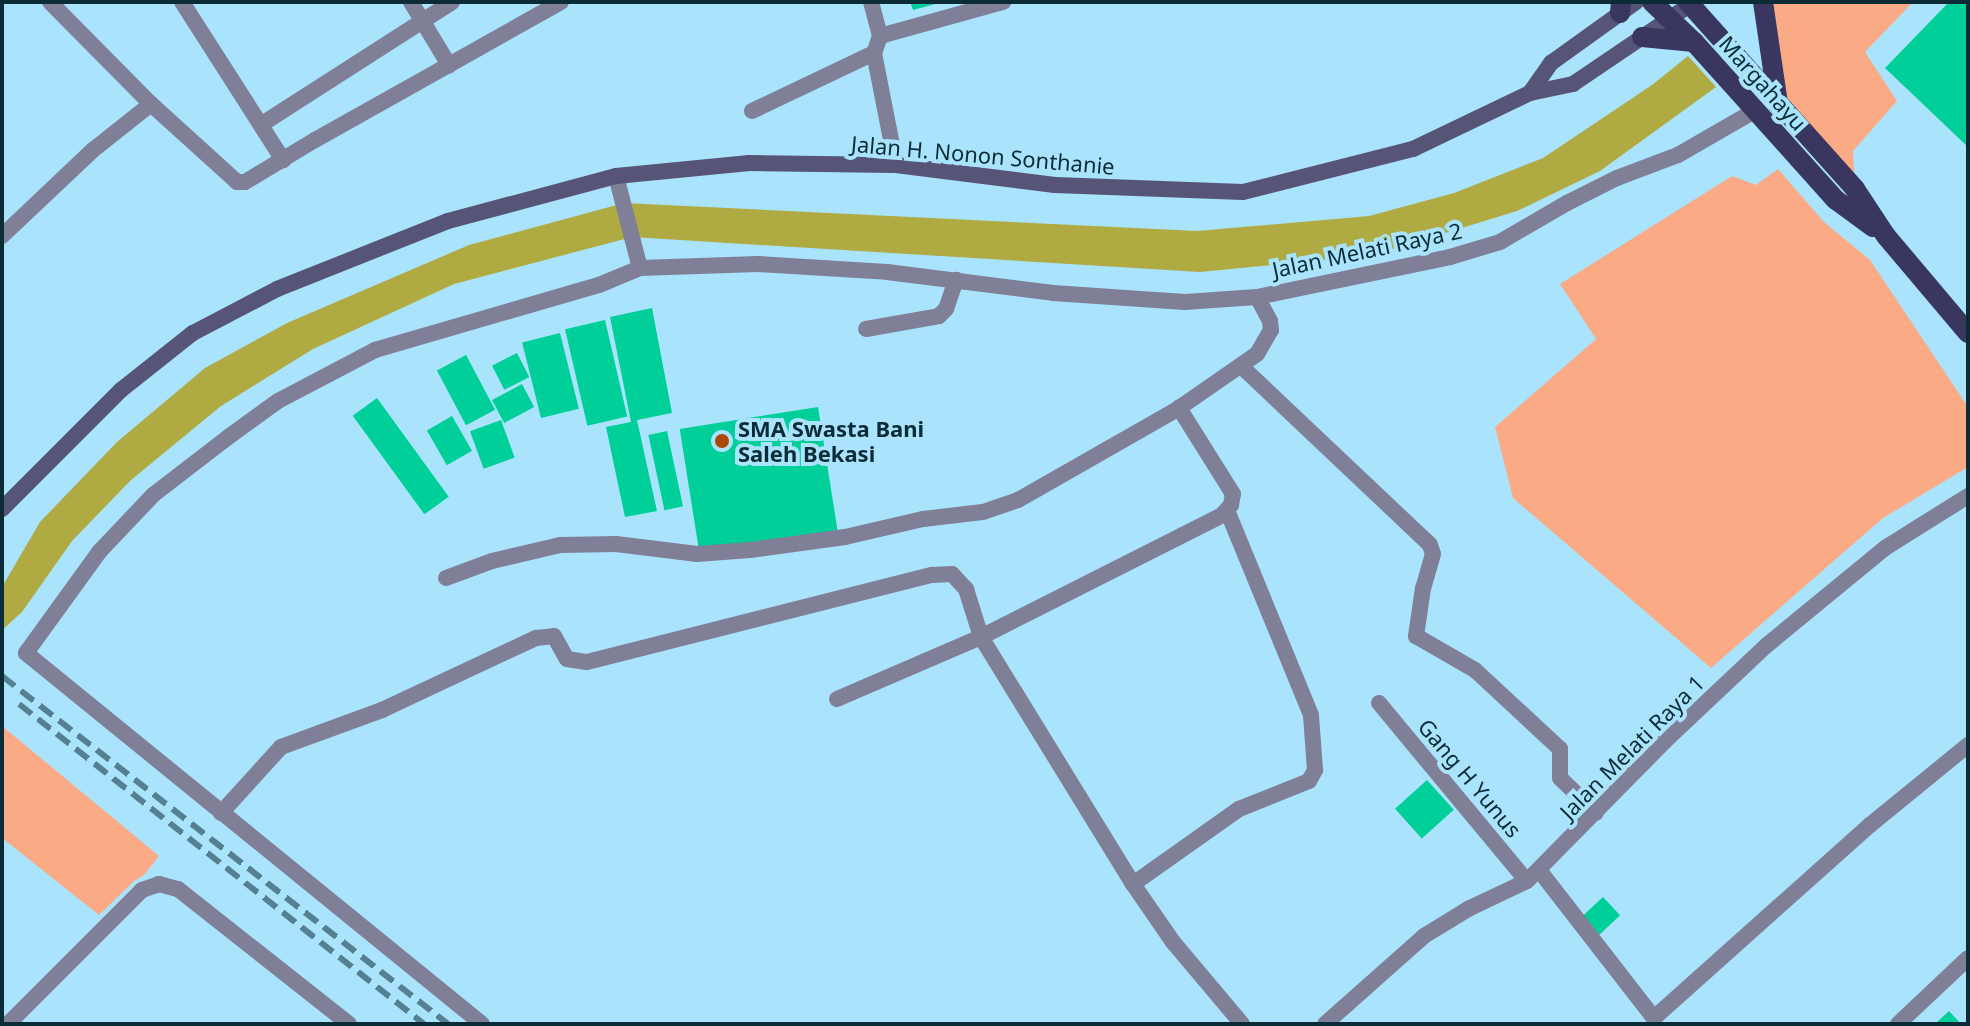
<!DOCTYPE html>
<html>
<head>
<meta charset="utf-8">
<style>
	body { margin:0 }
	#map { position:relative; width:1970px; height:1026px; overflow:hidden; background:#aae3fc; font-family:"Noto Sans",sans-serif }
	div>[style] { position:absolute }
	.green>* { inset:0; background:#faab86 }
	.water>* { inset:0; background:#b0aa42 }
	.building>* { inset:0; background:#01cf9a; transform-origin:0 0 }
	.lane>* { height:16px; margin:-8px; padding:0 8px; transform-origin:8px; border-radius:8px; background:#807f98 }
	.street>* { height:16px; margin:-8px; padding:0 8px; transform-origin:8px; border-radius:8px; background:#807f98 }
	.secondary>* { height:16px; margin:-8px; padding:0 8px; transform-origin:8px; border-radius:8px; background:#565477 }
	.primary>* { height:20px; margin:-10px; padding:0 10px; transform-origin:10px; border-radius:10px; background:#39365f }
	.rail>* { height:6px; margin-top:-3px; transform-origin:0; background:repeating-linear-gradient(90deg,#548091 0 16px,transparent 0 24px) }
	.dots>* { width:22px; height:22px; translate:-50% -50%; box-sizing:border-box; border:4px solid #aae3fc; border-radius:50% }
	span { translate:-50% -50%; white-space:nowrap; text-align:center; line-height:1.15; -webkit-text-stroke:8px #aae3fc; paint-order:stroke }
	.street-label { font-size:22px; color:#0b2b36 }
	.poi-label { font-size:22px; color:#0b2b36; font-weight:700 }
	.left { translate:0 -50%; text-align:left }
	.frame { position:absolute; inset:0; border:4px solid #0b2b36; pointer-events:none }
</style>
</head>
<body>
<div id="map">
	<div class="green">
		<div style="clip-path:polygon(1763px 2px,1913px 2px,1865px 52px,1897px 101px,1853px 151px,1855px 189px,1778px 104px)"></div>
		<div style="clip-path:polygon(1778px 169px,1824px 222px,1870px 260px,1968px 407px,1968px 467px,1883px 518px,1711px 668px,1513px 498px,1495px 427px,1596px 339px,1560px 284px,1732px 176px,1756px 185px)"></div>
		<div style="clip-path:polygon(2px 726px,159px 856px,144px 875px,134px 881px,99px 915px,2px 838px)"></div>
	</div>
	<div class="water">
		<div style="clip-path:polygon(1688px 56px,1716px 87px,1600px 171px,1517px 211px,1374px 255px,1200px 272px,632px 237px,454px 284px,313px 349px,221px 406px,131px 480px,72px 541px,22px 612px,2px 630px,2px 587px,40px 522px,117px 442px,205px 368px,287px 323px,469px 245px,624px 203px,1197px 231px,1369px 216px,1454px 193px,1543px 158px,1652px 85px)"></div>
	</div>
	<div class="building">
		<div style="clip-path:polygon(910px 2px,939px 2px,939px 3px,913px 10px)"></div>
		<div style="clip-path:polygon(1949px 2px,1968px 2px,1968px 147px,1885px 68px)"></div>
		<div style="clip-path:polygon(652px 308px,672px 413px,637px 420px,657px 511px,625px 517px,606px 427px,631px 422px,610px 317px)"></div>
		<div style="left:605px;top:320px;width:99px;height:41px;rotate:77deg"></div>
		<div style="left:560px;top:333px;width:78px;height:39px;rotate:76deg"></div>
		<div style="left:517px;top:353px;width:27px;height:28px;rotate:63deg"></div>
		<div style="left:466px;top:355px;width:62px;height:33px;rotate:62deg"></div>
		<div style="left:522px;top:384px;width:26px;height:34px;rotate:62deg"></div>
		<div style="left:377px;top:398px;width:122px;height:30px;rotate:54deg"></div>
		<div style="left:818px;top:407px;width:125px;height:140px;rotate:81deg"></div>
		<div style="left:452px;top:416px;width:40px;height:29px;rotate:60deg"></div>
		<div style="left:501px;top:420px;width:40px;height:33px;rotate:70deg"></div>
		<div style="left:667px;top:431px;width:77px;height:19px;rotate:78deg"></div>
		<div style="left:1427px;top:780px;width:40px;height:43px;rotate:48deg"></div>
		<div style="left:1603px;top:897px;width:25px;height:28px;rotate:47deg"></div>
		<div style="clip-path:polygon(1949px 1011px,1961px 1024px,1935px 1024px)"></div>
	</div>
	<div class="lane">
		<div style="left:182px;top:2px;width:188px;rotate:57.4deg"></div>
		<div style="left:411px;top:2px;width:74px;rotate:58.9deg"></div>
		<div style="left:871px;top:2px;width:35px;rotate:75deg"></div>
		<div style="left:880px;top:36px;width:18px;rotate:109deg"></div>
		<div style="left:874px;top:53px;width:114px;rotate:78.9deg"></div>
		<div style="left:880px;top:36px;width:128px;rotate:-15.5deg"></div>
		<div style="left:752px;top:111px;width:135px;rotate:-25.4deg"></div>
		<div style="left:262px;top:124px;width:226px;rotate:-32.7deg"></div>
		<div style="left:315px;top:140px;width:282px;rotate:-29.3deg"></div>
	</div>
	<div class="street">
		<div style="left:50px;top:2px;width:144px;rotate:45.3deg"></div>
		<div style="left:616px;top:176px;width:95px;rotate:75.4deg"></div>
		<div style="left:2px;top:236px;width:125px;rotate:-43.4deg"></div>
		<div style="left:93px;top:150px;width:74px;rotate:-38.4deg"></div>
		<div style="left:151px;top:104px;width:116px;rotate:42.2deg"></div>
		<div style="left:237px;top:182px;width:8px"></div>
		<div style="left:245px;top:182px;width:82px;rotate:-31deg"></div>
		<div style="left:866px;top:329px;width:74px;rotate:-10.1deg"></div>
		<div style="left:939px;top:316px;width:10px;rotate:-45deg"></div>
		<div style="left:946px;top:309px;width:31px;rotate:-71deg"></div>
		<div style="left:1241px;top:366px;width:260px;rotate:43.4deg"></div>
		<div style="left:1430px;top:545px;width:9px;rotate:72deg"></div>
		<div style="left:1433px;top:554px;width:35px;rotate:106deg"></div>
		<div style="left:1423px;top:588px;width:49px;rotate:98.3deg"></div>
		<div style="left:1416px;top:636px;width:68px;rotate:30deg"></div>
		<div style="left:1475px;top:670px;width:116px;rotate:42.9deg"></div>
		<div style="left:1560px;top:749px;width:29px;rotate:90deg"></div>
		<div style="left:1560px;top:778px;width:50px;rotate:44.2deg"></div>
		<div style="left:446px;top:578px;width:49px;rotate:-20.3deg"></div>
		<div style="left:492px;top:561px;width:70px;rotate:-13.2deg"></div>
		<div style="left:560px;top:545px;width:56px;rotate:-1deg"></div>
		<div style="left:616px;top:544px;width:82px;rotate:7deg"></div>
		<div style="left:697px;top:554px;width:53px;rotate:-4.3deg"></div>
		<div style="left:750px;top:550px;width:96px;rotate:-7.8deg"></div>
		<div style="left:845px;top:537px;width:80px;rotate:-13deg"></div>
		<div style="left:923px;top:519px;width:60px;rotate:-6.7deg"></div>
		<div style="left:983px;top:512px;width:37px;rotate:-19deg"></div>
		<div style="left:1018px;top:500px;width:185px;rotate:-29.7deg"></div>
		<div style="left:1179px;top:408px;width:95px;rotate:-34.7deg"></div>
		<div style="left:1257px;top:354px;width:28px;rotate:-60deg"></div>
		<div style="left:1271px;top:330px;width:9px;rotate:-96deg"></div>
		<div style="left:1270px;top:321px;width:27px;rotate:-118deg"></div>
		<div style="left:837px;top:699px;width:157px;rotate:-23.3deg"></div>
		<div style="left:981px;top:637px;width:270px;rotate:-26.8deg"></div>
		<div style="left:1222px;top:515px;width:13px;rotate:-48deg"></div>
		<div style="left:1231px;top:505px;width:11px;rotate:-80deg"></div>
		<div style="left:1233px;top:494px;width:102px;rotate:-122.1deg"></div>
		<div style="left:1379px;top:703px;width:231px;rotate:50.3deg"></div>
		<div style="left:221px;top:813px;width:89px;rotate:-47.7deg"></div>
		<div style="left:281px;top:747px;width:108px;rotate:-20.1deg"></div>
		<div style="left:382px;top:710px;width:170px;rotate:-25.1deg"></div>
		<div style="left:536px;top:638px;width:18px;rotate:-6deg"></div>
		<div style="left:554px;top:636px;width:26px;rotate:61deg"></div>
		<div style="left:567px;top:659px;width:20px;rotate:9deg"></div>
		<div style="left:587px;top:662px;width:356px;rotate:-14.2deg"></div>
		<div style="left:932px;top:575px;width:20px;rotate:-3deg"></div>
		<div style="left:952px;top:574px;width:21px;rotate:47deg"></div>
		<div style="left:966px;top:589px;width:50px;rotate:72.6deg"></div>
		<div style="left:981px;top:637px;width:290px;rotate:58.4deg"></div>
		<div style="left:1133px;top:884px;width:70px;rotate:55.4deg"></div>
		<div style="left:1173px;top:942px;width:107px;rotate:49.9deg"></div>
		<div style="left:1539px;top:870px;width:187px;rotate:52.2deg"></div>
		<div style="left:1654px;top:1018px;width:290px;rotate:-41.8deg"></div>
		<div style="left:1870px;top:825px;width:127px;rotate:-39.2deg"></div>
		<div style="left:1133px;top:884px;width:130px;rotate:-35.3deg"></div>
		<div style="left:1239px;top:809px;width:75px;rotate:-21.8deg"></div>
		<div style="left:1309px;top:781px;width:13px;rotate:-61deg"></div>
		<div style="left:1315px;top:770px;width:55px;rotate:-94.2deg"></div>
		<div style="left:1311px;top:715px;width:222px;rotate:-112.3deg"></div>
		<div style="left:8px;top:1024px;width:190px;rotate:-45deg"></div>
		<div style="left:142px;top:890px;width:18px;rotate:-19deg"></div>
		<div style="left:159px;top:884px;width:20px;rotate:15deg"></div>
		<div style="left:178px;top:889px;width:218px;rotate:38.3deg"></div>
		<div style="left:482px;top:1024px;width:588px;rotate:-140.87deg"></div>
		<div style="left:26px;top:653px;width:125px;rotate:-54.1deg"></div>
		<div style="left:99px;top:552px;width:79px;rotate:-46.5deg"></div>
		<div style="left:153px;top:495px;width:93px;rotate:-37.6deg"></div>
		<div style="left:227px;top:438px;width:63px;rotate:-36deg"></div>
		<div style="left:278px;top:401px;width:110px;rotate:-27.7deg"></div>
		<div style="left:375px;top:350px;width:233px;rotate:-16.2deg"></div>
		<div style="left:599px;top:285px;width:44px;rotate:-22.5deg"></div>
		<div style="left:640px;top:268px;width:118px;rotate:-1.9deg"></div>
		<div style="left:758px;top:264px;width:129px;rotate:3.5deg"></div>
		<div style="left:887px;top:272px;width:167px;rotate:7.2deg"></div>
		<div style="left:1053px;top:293px;width:132px;rotate:3.9deg"></div>
		<div style="left:1185px;top:302px;width:72px;rotate:-4deg"></div>
		<div style="left:1257px;top:297px;width:197px;rotate:-11.7deg"></div>
		<div style="left:1450px;top:257px;width:52px;rotate:-16.7deg"></div>
		<div style="left:1500px;top:242px;width:78px;rotate:-30.2deg"></div>
		<div style="left:1567px;top:203px;width:56px;rotate:-26.6deg"></div>
		<div style="left:1617px;top:178px;width:65px;rotate:-20.7deg"></div>
		<div style="left:1678px;top:155px;width:90px;rotate:-30deg"></div>
		<div style="left:1325px;top:1024px;width:132px;rotate:-41.6deg"></div>
		<div style="left:1424px;top:936px;width:52px;rotate:-31.5deg"></div>
		<div style="left:1468px;top:909px;width:65px;rotate:-25.4deg"></div>
		<div style="left:1527px;top:881px;width:197px;rotate:-45.4deg"></div>
		<div style="left:1665px;top:741px;width:140px;rotate:-43.3deg"></div>
		<div style="left:1767px;top:645px;width:153px;rotate:-39.4deg"></div>
		<div style="left:1885px;top:548px;width:98px;rotate:-32.1deg"></div>
		<div style="left:1898px;top:1024px;width:96px;rotate:-43.3deg"></div>
	</div>
	<div class="secondary">
		<div style="left:1530px;top:93px;width:37px;rotate:-55deg"></div>
		<div style="left:1551px;top:63px;width:105px;rotate:-35.7deg"></div>
		<div style="left:2px;top:509px;width:168px;rotate:-45deg"></div>
		<div style="left:121px;top:390px;width:92px;rotate:-38.4deg"></div>
		<div style="left:193px;top:333px;width:95px;rotate:-27.6deg"></div>
		<div style="left:277px;top:289px;width:184px;rotate:-21.7deg"></div>
		<div style="left:448px;top:221px;width:174px;rotate:-15deg"></div>
		<div style="left:616px;top:176px;width:134px;rotate:-5.6deg"></div>
		<div style="left:749px;top:163px;width:147px;rotate:0.8deg"></div>
		<div style="left:896px;top:165px;width:160px;rotate:7.2deg"></div>
		<div style="left:1055px;top:185px;width:188px;rotate:2.1deg"></div>
		<div style="left:1243px;top:192px;width:175px;rotate:-14.2deg"></div>
		<div style="left:1413px;top:149px;width:130px;rotate:-25.6deg"></div>
		<div style="left:1530px;top:93px;width:44px;rotate:-11.8deg"></div>
		<div style="left:1573px;top:84px;width:146px;rotate:-34.1deg"></div>
	</div>
	<div class="primary">
		<div style="left:1652px;top:2px;width:58px;rotate:43.6deg"></div>
		<div style="left:1694px;top:42px;width:212px;rotate:48.1deg"></div>
		<div style="left:1836px;top:200px;width:46px;rotate:36.1deg"></div>
		<div style="left:1688px;top:2px;width:251px;rotate:48.2deg"></div>
		<div style="left:1855px;top:189px;width:56px;rotate:56.6deg"></div>
		<div style="left:1886px;top:236px;width:127px;rotate:49.8deg"></div>
		<div style="left:1763px;top:2px;width:103px;rotate:81.6deg"></div>
		<div style="left:1620px;top:13px;width:11px;rotate:-85deg"></div>
		<div style="left:1642px;top:37px;width:52px;rotate:5.5deg"></div>
	</div>
	<div class="rail">
		<div style="left:2px;top:676px;width:566px;rotate:37.96deg"></div>
		<div style="left:19px;top:704px;width:516px;rotate:38.31deg"></div>
	</div>
	<div class="dots">
		<div style="left:722px;top:441px;background:#aa4906"></div>
	</div>
	<div class="street-label">
		<span style="left:1763px;top:83px;rotate:48deg">Margahayu</span>
		<span style="left:983px;top:155px;rotate:5deg">Jalan H. Nonon Sonthanie</span>
		<span style="left:1367px;top:250px;rotate:-12deg">Jalan Melati Raya 2</span>
		<span style="left:1632px;top:747px;rotate:-45deg">Jalan Melati Raya 1</span>
		<span style="left:1470px;top:778px;rotate:50deg">Gang H Yunus</span>
	</div>
	<div class="poi-label">
		<span class="left" style="left:738px;top:441px">SMA Swasta Bani<br>Saleh Bekasi</span>
	</div>
	<div class="frame"></div>
</div>
</body>
</html>
